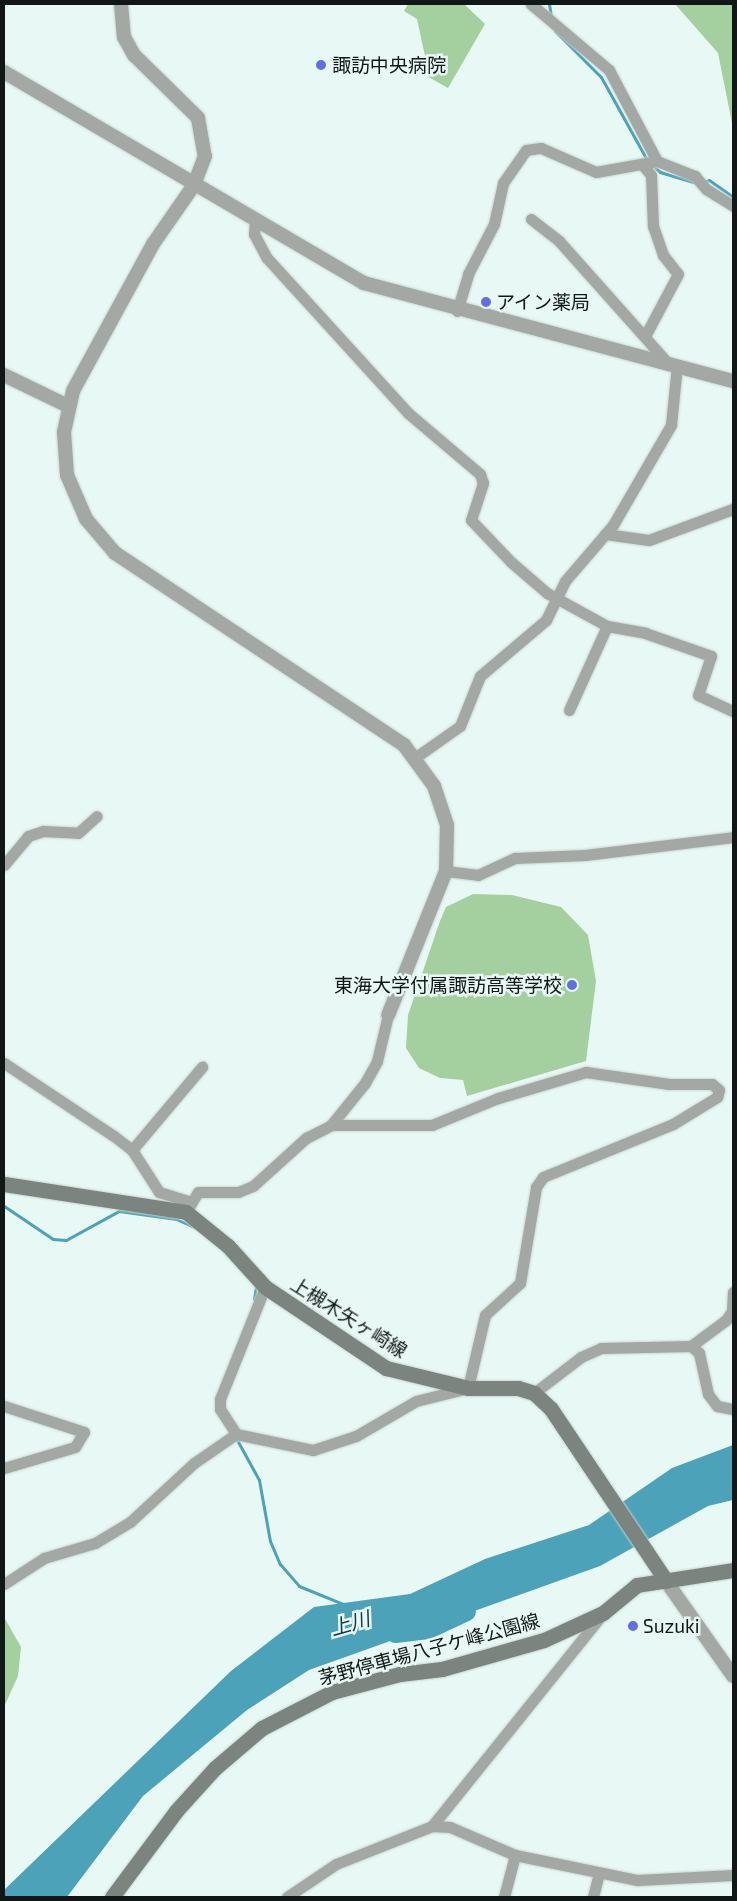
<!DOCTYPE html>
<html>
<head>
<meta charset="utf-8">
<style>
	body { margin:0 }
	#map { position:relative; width:737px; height:1901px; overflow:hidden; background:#e8f8f4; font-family:"Exo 2","Noto Sans JP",sans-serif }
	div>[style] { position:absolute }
	.green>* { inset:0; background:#a4d0a0 }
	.water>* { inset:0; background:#4ca2b8 }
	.stream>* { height:3px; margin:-1.5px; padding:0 1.5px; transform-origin:1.5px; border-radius:1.5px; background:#4ca2b8 }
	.river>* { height:19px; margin:-9.5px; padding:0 9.5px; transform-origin:9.5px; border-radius:9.5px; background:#4ca2b8 }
	.roads { filter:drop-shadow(0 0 1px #c6d4d0) drop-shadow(0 0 1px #c6d4d0) }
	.minor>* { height:11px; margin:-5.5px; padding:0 5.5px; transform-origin:5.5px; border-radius:5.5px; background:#a3a8a5 }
	.tertiary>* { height:14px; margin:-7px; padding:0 7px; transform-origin:7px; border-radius:7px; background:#a3a8a5 }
	.secondary>* { height:15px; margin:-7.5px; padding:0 7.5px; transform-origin:7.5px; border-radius:7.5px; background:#7c847f }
	.dots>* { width:14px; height:14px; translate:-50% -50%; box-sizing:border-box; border:2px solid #e8f8f4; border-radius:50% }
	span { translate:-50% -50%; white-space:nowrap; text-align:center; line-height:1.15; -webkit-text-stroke:5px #e8f8f4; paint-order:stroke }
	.poi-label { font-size:19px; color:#111716 }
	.left { translate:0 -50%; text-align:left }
	.right { translate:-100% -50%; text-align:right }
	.street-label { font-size:19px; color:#111716 }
	.water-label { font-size:20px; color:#103842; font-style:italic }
	.frame { position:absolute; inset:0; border:5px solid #111716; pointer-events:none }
</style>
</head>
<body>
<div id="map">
	<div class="green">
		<div style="clip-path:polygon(408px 4px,464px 4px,485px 24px,448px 88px,423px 74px,432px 61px,425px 56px,417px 19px,404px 11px)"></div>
		<div style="clip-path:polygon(675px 4px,733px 4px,733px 128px,718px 53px)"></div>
		<div style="clip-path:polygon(473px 894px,512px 895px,561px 907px,588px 935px,596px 981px,586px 1061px,467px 1096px,463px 1080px,440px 1078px,419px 1068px,406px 1048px,408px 1015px,440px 921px,446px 907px)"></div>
		<div style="clip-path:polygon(4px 1617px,21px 1647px,18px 1676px,4px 1707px)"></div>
	</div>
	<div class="water">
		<div style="clip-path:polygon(733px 1445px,733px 1500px,708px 1506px,600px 1566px,309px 1670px,247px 1710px,143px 1796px,67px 1897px,4px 1897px,4px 1890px,231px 1671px,314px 1607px,410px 1594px,485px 1559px,589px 1525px,672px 1468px)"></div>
	</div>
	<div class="stream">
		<div style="left:549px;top:4px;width:12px;rotate:81deg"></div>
		<div style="left:555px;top:31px;width:65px;rotate:45deg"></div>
		<div style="left:601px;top:77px;width:95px;rotate:61deg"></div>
		<div style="left:652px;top:165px;width:11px;rotate:41deg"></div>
		<div style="left:660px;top:172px;width:39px;rotate:17deg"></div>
		<div style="left:703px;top:182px;width:6px;rotate:-18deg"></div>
		<div style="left:709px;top:180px;width:29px;rotate:35deg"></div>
		<div style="left:4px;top:1206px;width:59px;rotate:34deg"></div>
		<div style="left:53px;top:1239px;width:13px;rotate:4deg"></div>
		<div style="left:66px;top:1240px;width:60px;rotate:-28.7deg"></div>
		<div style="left:119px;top:1211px;width:58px;rotate:8deg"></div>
		<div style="left:176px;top:1219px;width:22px;rotate:24deg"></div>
		<div style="left:254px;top:1299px;width:13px;rotate:-81deg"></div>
		<div style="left:236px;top:1438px;width:48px;rotate:61.3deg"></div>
		<div style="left:259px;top:1480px;width:62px;rotate:79.8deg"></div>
		<div style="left:270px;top:1541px;width:25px;rotate:67deg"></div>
		<div style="left:280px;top:1564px;width:29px;rotate:49deg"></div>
		<div style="left:299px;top:1586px;width:48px;rotate:22.2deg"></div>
	</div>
	<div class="river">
		<div style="left:395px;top:1633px;width:33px;rotate:-7deg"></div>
		<div style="left:428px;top:1629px;width:42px;rotate:-25.3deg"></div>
	</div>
	<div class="roads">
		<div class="minor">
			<div style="left:531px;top:4px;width:102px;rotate:40.2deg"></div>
			<div style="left:609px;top:70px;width:103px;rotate:62.2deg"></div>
			<div style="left:657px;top:161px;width:41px;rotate:21.5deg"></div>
			<div style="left:695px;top:176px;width:17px;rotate:50deg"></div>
			<div style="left:706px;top:189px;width:32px;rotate:32deg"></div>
			<div style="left:642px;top:164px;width:14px;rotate:51deg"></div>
			<div style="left:651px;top:175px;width:51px;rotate:87.8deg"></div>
			<div style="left:653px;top:226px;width:31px;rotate:71deg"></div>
			<div style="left:663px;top:255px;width:24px;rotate:52deg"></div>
			<div style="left:678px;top:274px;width:70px;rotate:118deg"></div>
			<div style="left:531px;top:219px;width:36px;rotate:38deg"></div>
			<div style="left:559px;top:241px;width:161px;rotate:48.3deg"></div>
			<div style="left:255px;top:222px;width:12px;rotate:95deg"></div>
			<div style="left:254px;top:234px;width:27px;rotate:62deg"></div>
			<div style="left:267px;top:258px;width:210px;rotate:47.7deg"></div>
			<div style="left:408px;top:413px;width:94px;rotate:40.3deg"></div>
			<div style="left:480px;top:474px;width:9px;rotate:72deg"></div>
			<div style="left:483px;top:483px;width:39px;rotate:108deg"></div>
			<div style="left:471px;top:520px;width:58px;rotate:46.4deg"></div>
			<div style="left:511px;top:562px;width:48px;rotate:40.7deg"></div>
			<div style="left:547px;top:593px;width:68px;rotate:28.8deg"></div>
			<div style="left:607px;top:626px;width:39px;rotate:10deg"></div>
			<div style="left:645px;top:633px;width:70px;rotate:19.2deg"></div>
			<div style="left:711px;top:656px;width:41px;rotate:108.4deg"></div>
			<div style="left:698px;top:695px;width:38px;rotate:25deg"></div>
			<div style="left:457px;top:311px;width:39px;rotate:-73deg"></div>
			<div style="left:468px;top:274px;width:56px;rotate:-62.5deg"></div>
			<div style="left:494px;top:224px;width:42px;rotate:-77.6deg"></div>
			<div style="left:503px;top:183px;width:40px;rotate:-55.1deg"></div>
			<div style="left:526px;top:150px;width:15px;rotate:-8deg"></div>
			<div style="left:541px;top:148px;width:60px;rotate:23.6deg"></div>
			<div style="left:596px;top:172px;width:62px;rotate:-10.2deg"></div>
			<div style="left:605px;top:534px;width:44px;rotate:7.8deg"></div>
			<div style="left:649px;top:540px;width:90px;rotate:-20.3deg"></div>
			<div style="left:569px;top:710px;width:92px;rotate:-65.7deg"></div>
			<div style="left:416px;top:757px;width:54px;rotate:-35.2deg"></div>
			<div style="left:460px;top:726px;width:54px;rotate:-68.2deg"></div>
			<div style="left:480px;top:676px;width:87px;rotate:-40.3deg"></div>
			<div style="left:546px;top:620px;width:43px;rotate:-64deg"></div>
			<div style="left:565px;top:581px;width:74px;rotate:-49.4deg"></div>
			<div style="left:613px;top:525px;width:116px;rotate:-59.9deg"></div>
			<div style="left:671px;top:425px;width:60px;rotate:-84.3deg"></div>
			<div style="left:4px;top:865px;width:38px;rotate:-50deg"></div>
			<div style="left:28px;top:836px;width:16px;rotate:-18deg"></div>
			<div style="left:43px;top:831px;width:35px;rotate:3deg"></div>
			<div style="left:78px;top:833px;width:25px;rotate:-42deg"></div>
			<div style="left:446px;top:871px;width:32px;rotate:7deg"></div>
			<div style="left:478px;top:875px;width:41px;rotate:-24.7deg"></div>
			<div style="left:515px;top:858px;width:70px;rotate:-2.5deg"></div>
			<div style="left:585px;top:855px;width:149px;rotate:-6.9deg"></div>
			<div style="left:4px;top:1063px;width:132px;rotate:33.6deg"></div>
			<div style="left:114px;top:1136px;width:23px;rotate:38deg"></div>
			<div style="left:132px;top:1150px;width:50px;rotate:57.3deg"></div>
			<div style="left:159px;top:1192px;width:34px;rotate:17deg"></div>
			<div style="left:132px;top:1150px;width:109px;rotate:-49.9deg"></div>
			<div style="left:186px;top:1212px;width:23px;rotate:-59deg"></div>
			<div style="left:198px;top:1192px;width:40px"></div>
			<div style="left:238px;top:1192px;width:16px;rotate:-22deg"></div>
			<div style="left:253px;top:1186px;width:72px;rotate:-42.2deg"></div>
			<div style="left:306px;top:1138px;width:28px;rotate:-27deg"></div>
			<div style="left:331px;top:1125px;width:54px;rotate:-51deg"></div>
			<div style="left:365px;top:1083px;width:25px;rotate:-61deg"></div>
			<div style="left:377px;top:1061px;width:47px;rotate:-76.6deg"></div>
			<div style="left:265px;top:1287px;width:121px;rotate:111.9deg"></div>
			<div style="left:220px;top:1399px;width:10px;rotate:90deg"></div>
			<div style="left:220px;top:1409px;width:30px;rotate:57deg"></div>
			<div style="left:236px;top:1434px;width:79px;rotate:11.7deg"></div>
			<div style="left:313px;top:1450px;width:45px;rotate:-18deg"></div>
			<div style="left:356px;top:1436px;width:69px;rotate:-30.3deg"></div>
			<div style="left:416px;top:1401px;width:54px;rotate:-14deg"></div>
			<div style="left:468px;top:1388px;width:75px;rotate:-76.9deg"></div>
			<div style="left:485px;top:1315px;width:47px;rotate:-42.4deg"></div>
			<div style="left:520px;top:1283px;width:97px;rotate:-80.5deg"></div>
			<div style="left:536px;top:1187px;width:12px;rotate:-55deg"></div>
			<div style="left:543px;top:1177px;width:140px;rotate:-22.2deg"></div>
			<div style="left:673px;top:1124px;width:52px;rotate:-31.5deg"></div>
			<div style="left:717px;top:1097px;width:7px;rotate:-74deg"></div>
			<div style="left:719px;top:1090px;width:9px;rotate:-139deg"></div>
			<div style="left:712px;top:1084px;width:43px;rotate:180deg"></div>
			<div style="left:669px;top:1084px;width:84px;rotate:-171.8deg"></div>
			<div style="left:586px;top:1072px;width:92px;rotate:163.5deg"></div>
			<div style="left:498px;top:1098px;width:71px;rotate:157.8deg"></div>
			<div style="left:432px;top:1125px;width:101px;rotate:180deg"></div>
			<div style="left:691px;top:1346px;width:11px;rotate:41deg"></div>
			<div style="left:699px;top:1353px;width:42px;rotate:77.6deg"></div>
			<div style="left:708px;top:1394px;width:15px;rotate:53deg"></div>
			<div style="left:717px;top:1406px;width:16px;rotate:11deg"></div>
			<div style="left:534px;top:1393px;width:59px;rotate:-37.5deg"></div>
			<div style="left:581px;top:1357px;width:22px;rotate:-24deg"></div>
			<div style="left:601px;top:1348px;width:90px;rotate:-1.3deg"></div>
			<div style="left:691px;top:1346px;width:44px;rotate:-36.6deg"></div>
			<div style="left:726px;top:1320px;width:11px;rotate:-56deg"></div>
			<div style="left:732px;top:1311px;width:19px;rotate:-87deg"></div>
			<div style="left:4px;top:1406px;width:84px;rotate:18deg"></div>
			<div style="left:84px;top:1432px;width:17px;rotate:121deg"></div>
			<div style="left:75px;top:1447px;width:74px;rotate:163.5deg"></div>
			<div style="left:4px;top:1584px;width:48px;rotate:-33deg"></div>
			<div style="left:44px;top:1558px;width:53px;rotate:-16.4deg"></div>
			<div style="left:95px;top:1543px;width:41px;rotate:-31deg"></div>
			<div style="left:130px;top:1522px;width:87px;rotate:-42.7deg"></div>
			<div style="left:194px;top:1463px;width:51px;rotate:-34.6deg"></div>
			<div style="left:432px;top:1826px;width:18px;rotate:3deg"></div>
			<div style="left:450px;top:1827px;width:71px;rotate:23.3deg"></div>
			<div style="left:515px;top:1855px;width:125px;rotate:11.6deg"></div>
			<div style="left:637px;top:1880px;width:96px;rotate:-3deg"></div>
			<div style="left:287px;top:1897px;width:59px;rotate:-34deg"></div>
			<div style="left:336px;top:1864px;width:103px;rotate:-21.6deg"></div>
			<div style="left:432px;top:1826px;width:273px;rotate:-51.2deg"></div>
			<div style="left:504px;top:1897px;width:43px;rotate:-75.3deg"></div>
			<div style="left:593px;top:1897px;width:25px;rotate:-76deg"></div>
		</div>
		<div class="tertiary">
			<div style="left:121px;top:4px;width:33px;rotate:85deg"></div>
			<div style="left:124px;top:37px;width:21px;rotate:61deg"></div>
			<div style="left:134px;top:55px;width:90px;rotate:44.5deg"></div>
			<div style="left:198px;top:118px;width:39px;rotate:80deg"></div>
			<div style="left:205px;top:156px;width:31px;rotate:111deg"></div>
			<div style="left:194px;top:185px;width:72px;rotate:124.8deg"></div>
			<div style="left:153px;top:244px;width:167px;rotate:118.6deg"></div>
			<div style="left:73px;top:391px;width:42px;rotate:102.4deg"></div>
			<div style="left:64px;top:432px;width:43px;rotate:86deg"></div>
			<div style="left:67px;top:475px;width:48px;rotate:66.6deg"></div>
			<div style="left:86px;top:519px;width:45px;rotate:49.5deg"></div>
			<div style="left:115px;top:553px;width:347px;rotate:33.6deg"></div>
			<div style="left:404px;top:745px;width:51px;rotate:53.8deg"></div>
			<div style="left:434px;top:786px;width:41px;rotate:71.6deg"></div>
			<div style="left:447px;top:825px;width:46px;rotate:91.2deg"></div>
			<div style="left:446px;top:871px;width:155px;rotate:111.9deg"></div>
			<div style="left:4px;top:72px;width:417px;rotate:30.4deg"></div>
			<div style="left:364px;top:283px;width:382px;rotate:14.9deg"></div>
			<div style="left:4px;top:375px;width:71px;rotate:25.8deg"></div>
			<div style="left:666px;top:1581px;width:116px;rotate:54.8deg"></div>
		</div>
		<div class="secondary">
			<div style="left:4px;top:1184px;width:184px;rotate:8.7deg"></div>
			<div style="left:186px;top:1212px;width:54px;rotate:39deg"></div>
			<div style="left:228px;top:1246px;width:55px;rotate:47.9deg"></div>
			<div style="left:265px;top:1287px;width:146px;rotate:33.8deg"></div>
			<div style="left:386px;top:1368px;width:84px;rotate:13.7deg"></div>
			<div style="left:468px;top:1388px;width:50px"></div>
			<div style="left:518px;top:1388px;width:17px;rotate:17deg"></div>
			<div style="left:534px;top:1393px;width:23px;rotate:43deg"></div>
			<div style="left:551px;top:1409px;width:207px;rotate:56.2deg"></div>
			<div style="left:112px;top:1897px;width:107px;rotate:-53.3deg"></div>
			<div style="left:176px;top:1811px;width:58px;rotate:-47.8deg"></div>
			<div style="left:215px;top:1768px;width:62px;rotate:-40.4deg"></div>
			<div style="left:262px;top:1728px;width:79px;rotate:-27.2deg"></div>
			<div style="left:332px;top:1692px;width:70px;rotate:-14.8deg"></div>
			<div style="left:400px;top:1674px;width:42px;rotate:-6.8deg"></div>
			<div style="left:442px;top:1669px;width:106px;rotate:-15.9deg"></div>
			<div style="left:544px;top:1640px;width:65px;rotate:-24.6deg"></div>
			<div style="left:603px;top:1613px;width:44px;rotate:-39.5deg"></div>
			<div style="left:637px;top:1585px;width:97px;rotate:-8.9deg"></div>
		</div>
	</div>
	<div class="dots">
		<div style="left:321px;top:65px;background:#606fe6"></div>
		<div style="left:486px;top:302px;background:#606fe6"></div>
		<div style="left:572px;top:985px;background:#606fe6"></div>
		<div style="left:633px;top:1626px;background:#606fe6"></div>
	</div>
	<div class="poi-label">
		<span class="left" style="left:332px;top:65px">諏訪中央病院</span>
		<span class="left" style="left:496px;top:302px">アイン薬局</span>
		<span class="right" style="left:562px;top:985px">東海大学付属諏訪高等学校</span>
		<span class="left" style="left:643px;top:1626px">Suzuki</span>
	</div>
	<div class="street-label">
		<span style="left:349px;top:1317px;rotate:32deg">上槻木矢ヶ崎線</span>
		<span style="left:429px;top:1649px;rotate:-15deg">茅野停車場八子ケ峰公園線</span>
	</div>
	<div class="water-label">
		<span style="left:350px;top:1623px;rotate:-16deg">上川</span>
	</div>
	<div class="frame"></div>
</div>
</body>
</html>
